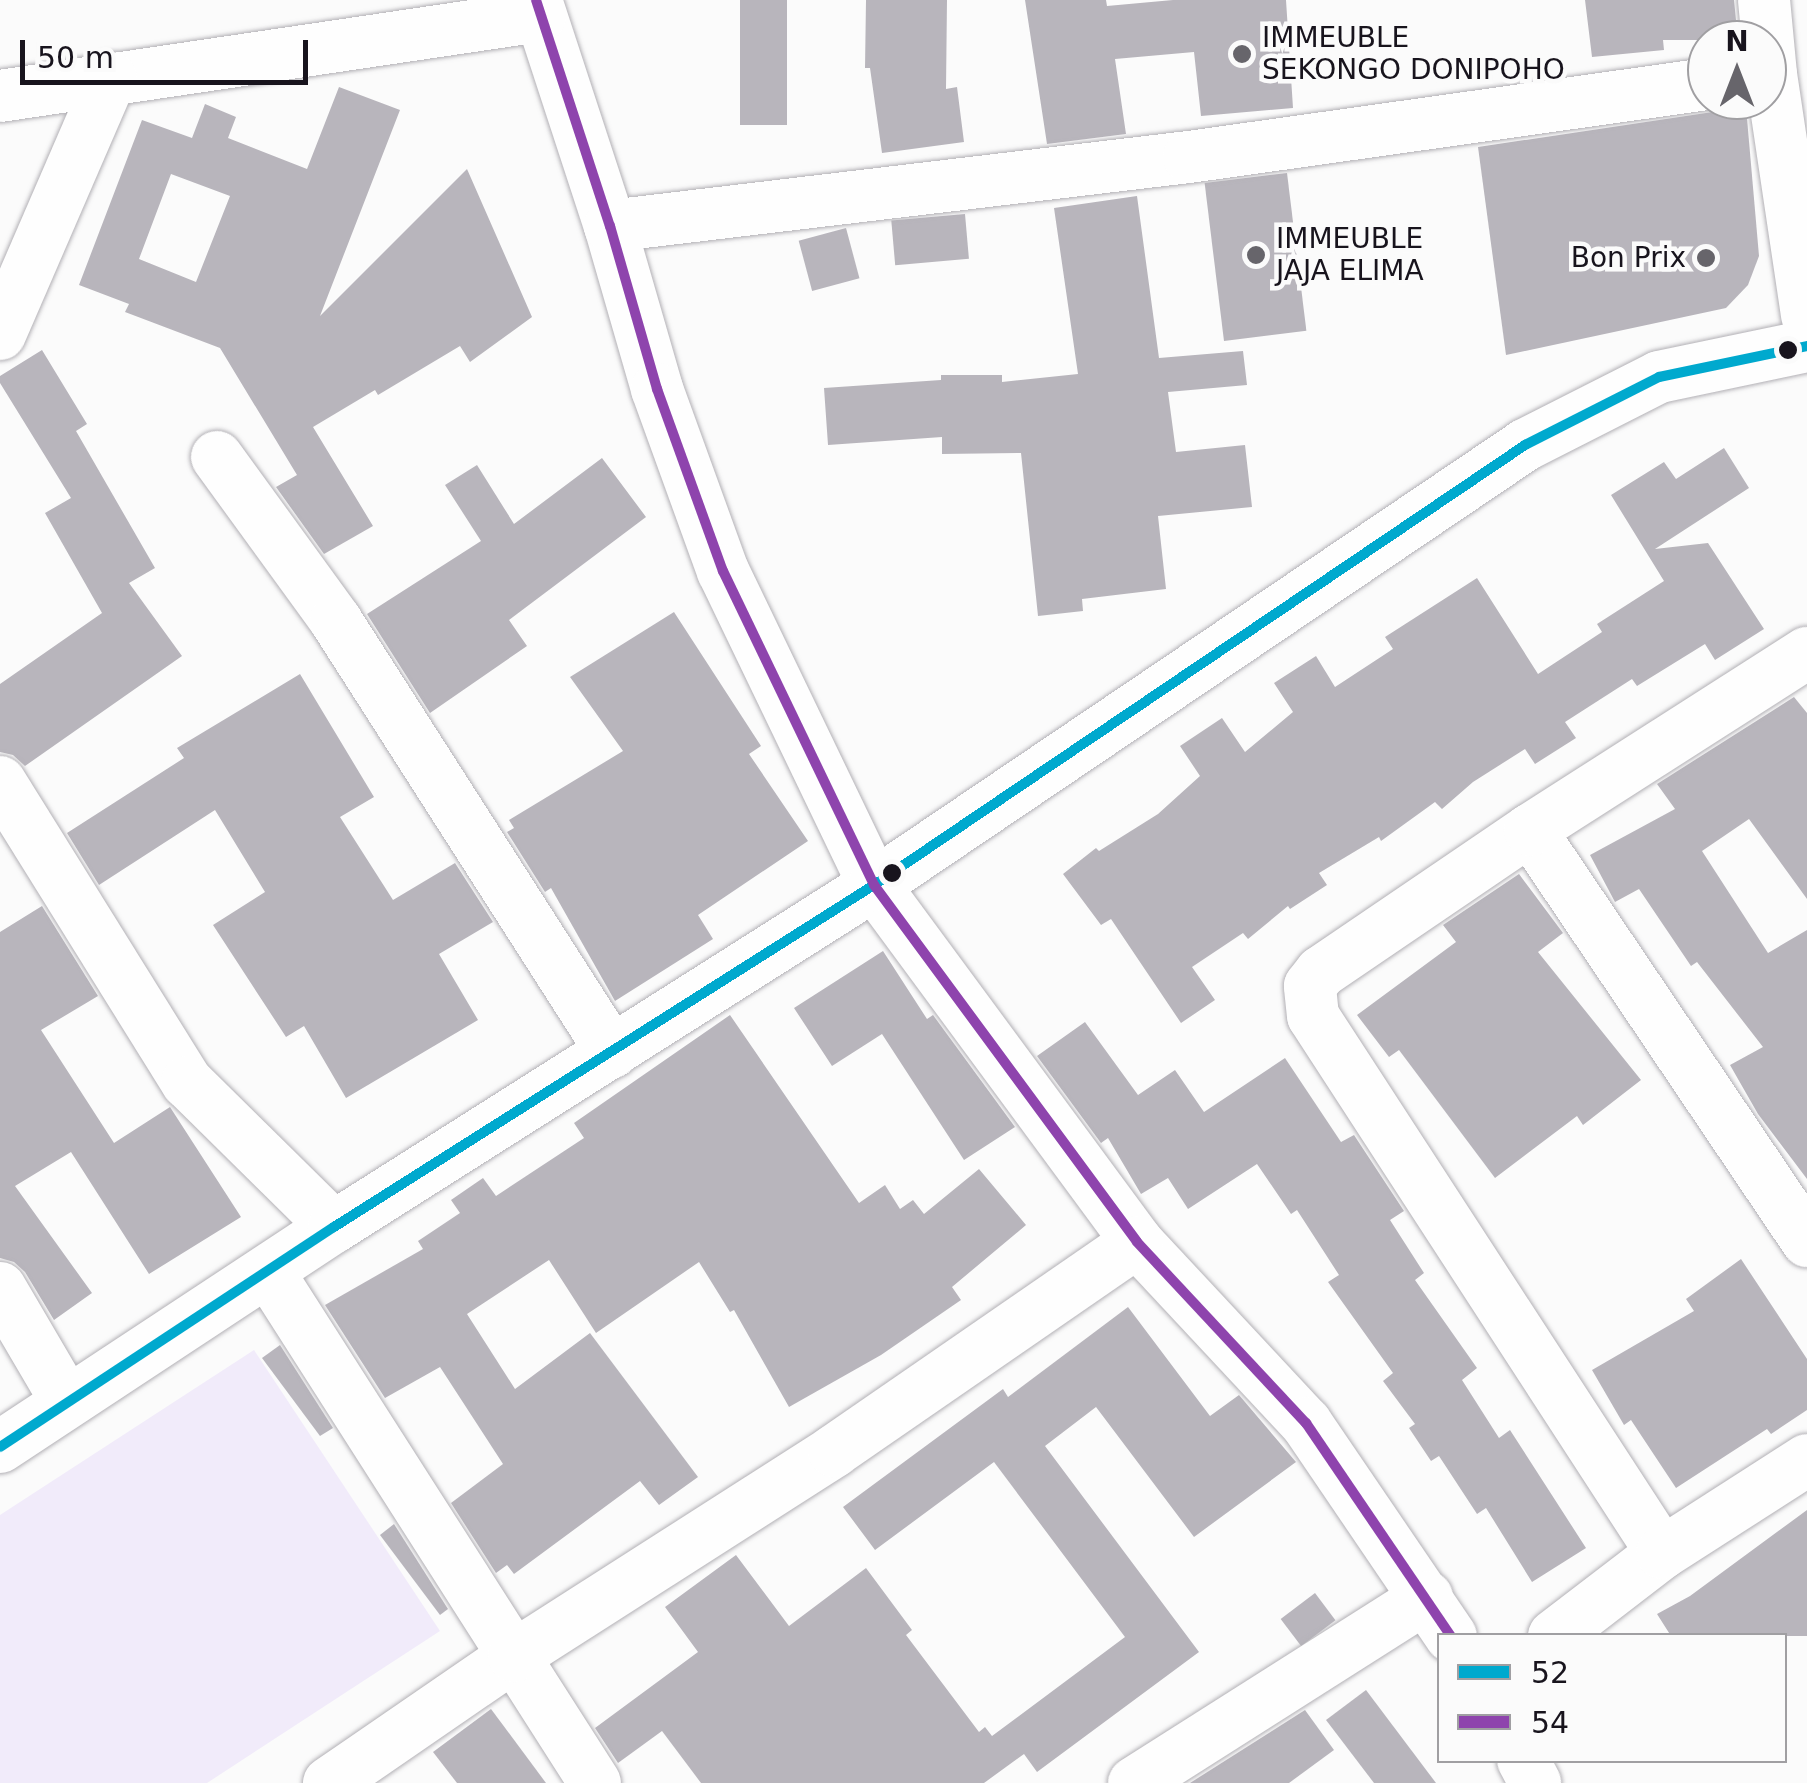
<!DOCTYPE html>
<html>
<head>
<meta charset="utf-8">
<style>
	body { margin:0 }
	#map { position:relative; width:1807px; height:1783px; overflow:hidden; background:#fbfbfb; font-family:"DejaVu Sans",sans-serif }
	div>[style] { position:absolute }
	.green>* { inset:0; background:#f1ebfa }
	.building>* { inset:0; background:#b8b5bc; transform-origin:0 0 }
	.roads { filter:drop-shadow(0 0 2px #b2b0b5) drop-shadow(0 0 2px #b2b0b5) }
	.minor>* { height:52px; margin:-26px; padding:0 26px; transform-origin:26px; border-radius:26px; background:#fefefe }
	.bus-1>* { height:10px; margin:-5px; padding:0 5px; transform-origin:5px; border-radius:5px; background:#00a9ce }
	.bus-2>* { height:10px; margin:-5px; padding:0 5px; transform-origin:5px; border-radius:5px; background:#8e44ad }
	.dots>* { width:28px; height:28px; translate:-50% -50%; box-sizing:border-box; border:5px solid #fbfbfb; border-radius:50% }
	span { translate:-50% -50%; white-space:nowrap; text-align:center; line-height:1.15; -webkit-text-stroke:9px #fbfbfb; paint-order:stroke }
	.poi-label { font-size:28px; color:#18141d }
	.left { translate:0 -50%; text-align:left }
	.right { translate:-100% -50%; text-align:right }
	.legend { position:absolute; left:1437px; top:1633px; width:350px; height:130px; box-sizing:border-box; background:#fbfbfb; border:2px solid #a09fa2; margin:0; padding:12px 18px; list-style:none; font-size:30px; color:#18141d }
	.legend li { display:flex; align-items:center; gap:20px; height:50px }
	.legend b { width:50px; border:2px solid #a09fa2 }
	.north { position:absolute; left:1687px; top:20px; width:100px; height:100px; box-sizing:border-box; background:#fbfbfb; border:2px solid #a09fa2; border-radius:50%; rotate:0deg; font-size:28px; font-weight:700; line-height:40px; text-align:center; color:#18141d }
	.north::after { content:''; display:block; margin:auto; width:35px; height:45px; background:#67656b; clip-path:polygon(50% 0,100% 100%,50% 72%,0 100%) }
	.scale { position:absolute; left:20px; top:40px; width:288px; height:45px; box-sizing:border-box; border:5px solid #18141d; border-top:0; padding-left:12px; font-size:30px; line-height:35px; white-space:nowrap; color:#18141d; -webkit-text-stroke:8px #fbfbfb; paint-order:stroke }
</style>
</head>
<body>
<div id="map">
	<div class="green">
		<div style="clip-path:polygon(254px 1350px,440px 1631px,207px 1783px,0 1783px,0 1515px)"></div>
	</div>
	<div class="building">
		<div style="left:740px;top:0;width:47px;height:125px"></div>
		<div style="clip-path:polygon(866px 0,947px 0,946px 89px,957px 87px,964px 142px,882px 153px,870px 68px,865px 68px)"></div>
		<div style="clip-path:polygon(1025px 0,1106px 0,1107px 6px,1173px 0,1286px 0,1293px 108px,1201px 116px,1194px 52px,1115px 59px,1126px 134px,1047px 144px)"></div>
		<div style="clip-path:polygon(1585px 0,1734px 0,1738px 40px,1663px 40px,1664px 50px,1592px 57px)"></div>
		<div style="clip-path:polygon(evenodd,339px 87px,400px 110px,320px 316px,467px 169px,532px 317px,470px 362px,460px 346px,378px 395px,375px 390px,313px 427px,373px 526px,324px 554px,276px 487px,297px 475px,220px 348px,125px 312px,129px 304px,79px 285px,142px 120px,192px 138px,205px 104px,236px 117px,228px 138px,307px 169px,339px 87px,171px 174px,230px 196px,196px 282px,139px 259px,171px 174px)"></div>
		<div style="clip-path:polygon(1746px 107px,1759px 256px,1748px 285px,1726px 308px,1506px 355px,1478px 147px)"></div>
		<div style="left:1287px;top:173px;width:159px;height:83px;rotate:83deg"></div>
		<div style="clip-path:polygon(1137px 196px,1159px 358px,1243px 351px,1247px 385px,1168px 392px,1176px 452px,1245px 445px,1252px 507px,1158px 516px,1166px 589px,1082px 599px,1083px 611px,1038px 616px,1021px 453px,942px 454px,942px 437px,828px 445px,824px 388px,941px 380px,941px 375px,1002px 375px,1002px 382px,1078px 374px,1054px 208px)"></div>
		<div style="left:965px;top:214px;width:45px;height:74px;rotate:85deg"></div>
		<div style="left:846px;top:228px;width:52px;height:49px;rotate:75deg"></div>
		<div style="clip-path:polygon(42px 350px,87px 424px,76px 431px,155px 568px,129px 583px,182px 656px,25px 766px,13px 755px,0 752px,0 684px,102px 613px,45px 513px,71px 498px,0 383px,0 376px)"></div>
		<div style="clip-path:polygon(1724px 448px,1749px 488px,1655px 549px,1708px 543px,1764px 629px,1715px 660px,1705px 644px,1637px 686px,1632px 679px,1565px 722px,1576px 738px,1535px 764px,1525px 749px,1473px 782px,1442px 809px,1435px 802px,1381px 841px,1379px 837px,1319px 873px,1327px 885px,1290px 909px,1288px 906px,1248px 939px,1243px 933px,1192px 967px,1215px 1000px,1181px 1023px,1111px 919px,1101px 925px,1063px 874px,1096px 848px,1099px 851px,1158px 814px,1200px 776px,1180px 746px,1222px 718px,1245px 752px,1293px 712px,1274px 683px,1316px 656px,1335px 687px,1393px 649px,1385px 637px,1477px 578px,1538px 674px,1602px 632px,1597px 624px,1664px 581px,1611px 495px,1664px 462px,1676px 479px)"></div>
		<div style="clip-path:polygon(602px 458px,646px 517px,509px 620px,527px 646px,430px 713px,367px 614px,481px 541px,445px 485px,477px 465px,514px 524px)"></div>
		<div style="clip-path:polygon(674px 612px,761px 746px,749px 754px,808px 841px,698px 915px,713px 939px,615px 1001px,551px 888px,545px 892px,507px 832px,514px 828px,509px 820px,623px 751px,570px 677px)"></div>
		<div style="clip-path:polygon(300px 674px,374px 797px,340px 817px,393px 900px,455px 863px,493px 922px,439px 954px,478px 1020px,346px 1098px,304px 1026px,286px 1037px,213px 925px,265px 892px,215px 810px,99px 885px,67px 833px,184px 758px,177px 748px)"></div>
		<div style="clip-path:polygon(1794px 697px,1807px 713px,1807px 899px,1749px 819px,1702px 851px,1768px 953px,1807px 930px,1807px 1179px,1758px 1114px,1730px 1065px,1763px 1047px,1697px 962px,1691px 966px,1639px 889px,1615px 902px,1590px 855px,1675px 809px,1657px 784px)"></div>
		<div style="clip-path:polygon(1519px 874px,1563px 933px,1538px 952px,1641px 1080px,1583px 1125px,1577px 1116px,1495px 1178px,1399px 1050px,1389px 1057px,1357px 1015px,1456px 942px,1443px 925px)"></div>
		<div style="clip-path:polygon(42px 906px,98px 996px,41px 1030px,114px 1143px,170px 1107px,241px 1217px,149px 1274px,71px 1152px,15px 1186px,92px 1293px,54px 1320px,25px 1272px,14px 1262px,0 1258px,0 932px)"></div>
		<div style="clip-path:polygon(883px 951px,927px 1019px,933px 1015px,1015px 1127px,964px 1160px,882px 1034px,832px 1066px,794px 1008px)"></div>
		<div style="clip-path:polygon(730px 1015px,859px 1203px,885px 1185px,900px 1209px,913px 1200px,924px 1214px,979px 1169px,1026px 1225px,952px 1287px,961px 1300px,881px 1355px,789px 1407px,734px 1310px,730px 1312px,699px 1262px,596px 1333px,549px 1260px,467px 1314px,515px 1389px,590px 1333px,698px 1477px,659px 1505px,640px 1481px,514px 1574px,507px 1565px,496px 1573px,451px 1503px,503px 1464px,440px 1367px,385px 1398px,325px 1305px,423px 1249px,418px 1241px,460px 1213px,451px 1200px,483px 1178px,496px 1196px,584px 1138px,574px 1123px)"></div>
		<div style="clip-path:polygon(1085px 1022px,1138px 1095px,1175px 1070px,1204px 1112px,1285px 1058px,1341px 1142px,1354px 1135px,1404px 1211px,1390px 1220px,1424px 1273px,1415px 1280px,1477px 1368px,1462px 1380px,1499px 1438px,1510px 1430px,1586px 1548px,1532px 1582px,1486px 1508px,1477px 1514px,1439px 1456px,1431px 1461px,1409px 1428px,1415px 1424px,1383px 1381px,1393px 1373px,1328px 1282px,1339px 1275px,1297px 1210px,1291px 1214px,1257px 1164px,1188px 1209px,1168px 1178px,1141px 1194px,1108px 1138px,1101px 1143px,1037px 1056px)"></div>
		<div style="clip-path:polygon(1741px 1259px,1807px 1359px,1807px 1410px,1771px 1434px,1767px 1429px,1676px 1488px,1631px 1420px,1624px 1425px,1592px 1370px,1694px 1311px,1686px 1299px)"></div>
		<div style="clip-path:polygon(1128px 1307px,1210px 1416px,1239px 1395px,1296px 1462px,1194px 1537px,1096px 1407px,1045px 1446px,1199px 1652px,1037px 1772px,1024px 1754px,984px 1783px,701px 1783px,662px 1731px,618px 1763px,595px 1728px,698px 1652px,665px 1607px,736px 1555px,789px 1626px,866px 1568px,912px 1630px,906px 1635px,979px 1732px,985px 1727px,992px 1736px,1125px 1637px,994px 1462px,875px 1550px,843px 1507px,1003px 1389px,1008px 1397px)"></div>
		<div style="clip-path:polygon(280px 1345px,333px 1428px,320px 1436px,262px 1358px)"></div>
		<div style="clip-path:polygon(1807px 1510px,1807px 1636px,1671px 1636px,1657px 1614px,1690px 1596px)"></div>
		<div style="clip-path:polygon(394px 1524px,448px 1609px,440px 1615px,380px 1535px)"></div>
		<div style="left:1315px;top:1593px;width:34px;height:43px;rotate:53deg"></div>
		<div style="clip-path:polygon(1366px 1690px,1436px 1783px,1374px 1783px,1326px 1720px)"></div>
		<div style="clip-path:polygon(491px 1709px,546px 1783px,457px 1783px,433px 1752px)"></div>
		<div style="clip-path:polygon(1305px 1710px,1334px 1750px,1289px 1783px,1190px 1783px)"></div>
	</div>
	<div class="roads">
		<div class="minor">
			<div style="left:536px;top:0;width:238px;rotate:71.9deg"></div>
			<div style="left:610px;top:226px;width:170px;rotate:73.9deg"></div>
			<div style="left:657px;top:389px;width:194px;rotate:70.1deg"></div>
			<div style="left:723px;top:571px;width:348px;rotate:64.3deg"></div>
			<div style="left:874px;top:885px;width:443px;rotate:53.6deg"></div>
			<div style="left:1137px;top:1242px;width:248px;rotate:47deg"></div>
			<div style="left:1306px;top:1423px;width:258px;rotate:55.8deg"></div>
			<div style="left:1764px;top:0;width:74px;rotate:84.6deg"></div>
			<div style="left:1771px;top:74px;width:244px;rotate:81.5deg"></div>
			<div style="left:0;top:96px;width:546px;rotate:-8.43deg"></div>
			<div style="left:610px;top:226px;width:583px;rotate:-6.8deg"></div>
			<div style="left:1189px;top:157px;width:523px;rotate:-8.02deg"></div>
			<div style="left:0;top:334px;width:279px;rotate:-66.6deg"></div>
			<div style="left:217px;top:457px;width:203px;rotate:54deg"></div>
			<div style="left:336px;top:621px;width:512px;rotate:57.37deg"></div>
			<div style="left:0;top:782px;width:354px;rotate:58.1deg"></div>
			<div style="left:187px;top:1082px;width:206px;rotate:44.6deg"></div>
			<div style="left:1530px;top:830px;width:496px;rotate:56deg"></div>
			<div style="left:269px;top:1273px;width:605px;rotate:57.41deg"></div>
			<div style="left:0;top:1288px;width:132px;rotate:59.6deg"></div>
			<div style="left:0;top:1447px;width:400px;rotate:-33.4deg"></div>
			<div style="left:334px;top:1227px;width:639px;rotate:-32.35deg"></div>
			<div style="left:874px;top:885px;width:786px;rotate:-34.05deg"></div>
			<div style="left:1525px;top:445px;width:150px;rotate:-26.9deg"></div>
			<div style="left:1659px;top:377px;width:151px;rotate:-11.8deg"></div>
			<div style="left:1662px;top:1553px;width:640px;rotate:-123.02deg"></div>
			<div style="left:1313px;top:1016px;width:30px;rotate:-96deg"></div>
			<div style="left:1310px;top:986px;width:18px;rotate:-52deg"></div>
			<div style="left:1321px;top:972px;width:253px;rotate:-34.2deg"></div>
			<div style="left:1530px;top:830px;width:329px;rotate:-32.6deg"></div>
			<div style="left:1554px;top:1636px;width:136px;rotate:-37.5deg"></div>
			<div style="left:1662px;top:1553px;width:172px;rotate:-32.7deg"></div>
			<div style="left:1523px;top:1760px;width:26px;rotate:62deg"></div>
			<div style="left:329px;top:1783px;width:224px;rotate:-34.5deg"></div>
			<div style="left:514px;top:1656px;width:380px;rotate:-32.6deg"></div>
			<div style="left:834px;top:1451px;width:368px;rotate:-34.6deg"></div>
			<div style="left:1134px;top:1783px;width:347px;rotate:-32.4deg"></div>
		</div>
	</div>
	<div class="bus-1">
		<div style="left:0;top:1447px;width:400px;rotate:-33.4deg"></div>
		<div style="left:334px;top:1227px;width:639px;rotate:-32.35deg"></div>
		<div style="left:874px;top:885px;width:786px;rotate:-34.05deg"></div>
		<div style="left:1525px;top:445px;width:150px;rotate:-26.9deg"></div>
		<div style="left:1659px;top:377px;width:151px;rotate:-11.8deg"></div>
	</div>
	<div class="bus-2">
		<div style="left:536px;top:0;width:238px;rotate:71.9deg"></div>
		<div style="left:610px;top:226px;width:170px;rotate:73.9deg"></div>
		<div style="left:657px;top:389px;width:194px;rotate:70.1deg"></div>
		<div style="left:723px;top:571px;width:348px;rotate:64.3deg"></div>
		<div style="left:874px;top:885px;width:443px;rotate:53.6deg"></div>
		<div style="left:1137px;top:1242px;width:248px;rotate:47deg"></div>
		<div style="left:1306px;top:1423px;width:258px;rotate:55.8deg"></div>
	</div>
	<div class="dots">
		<div style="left:1242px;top:54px;background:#67656b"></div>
		<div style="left:1256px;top:255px;background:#67656b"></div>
		<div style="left:1706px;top:258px;background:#67656b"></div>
		<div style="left:1788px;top:350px;background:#18141d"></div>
		<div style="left:892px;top:873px;background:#18141d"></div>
	</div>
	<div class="poi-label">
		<span class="left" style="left:1262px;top:54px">IMMEUBLE<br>SEKONGO DONIPOHO</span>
		<span class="left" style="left:1276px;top:255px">IMMEUBLE<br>JAJA ELIMA</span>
		<span class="right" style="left:1686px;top:258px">Bon Prix</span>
	</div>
	<ul class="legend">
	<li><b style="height:12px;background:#00a9ce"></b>52</li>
	<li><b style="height:12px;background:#8e44ad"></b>54</li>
	</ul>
	<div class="north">N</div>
	<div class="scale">50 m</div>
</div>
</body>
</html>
